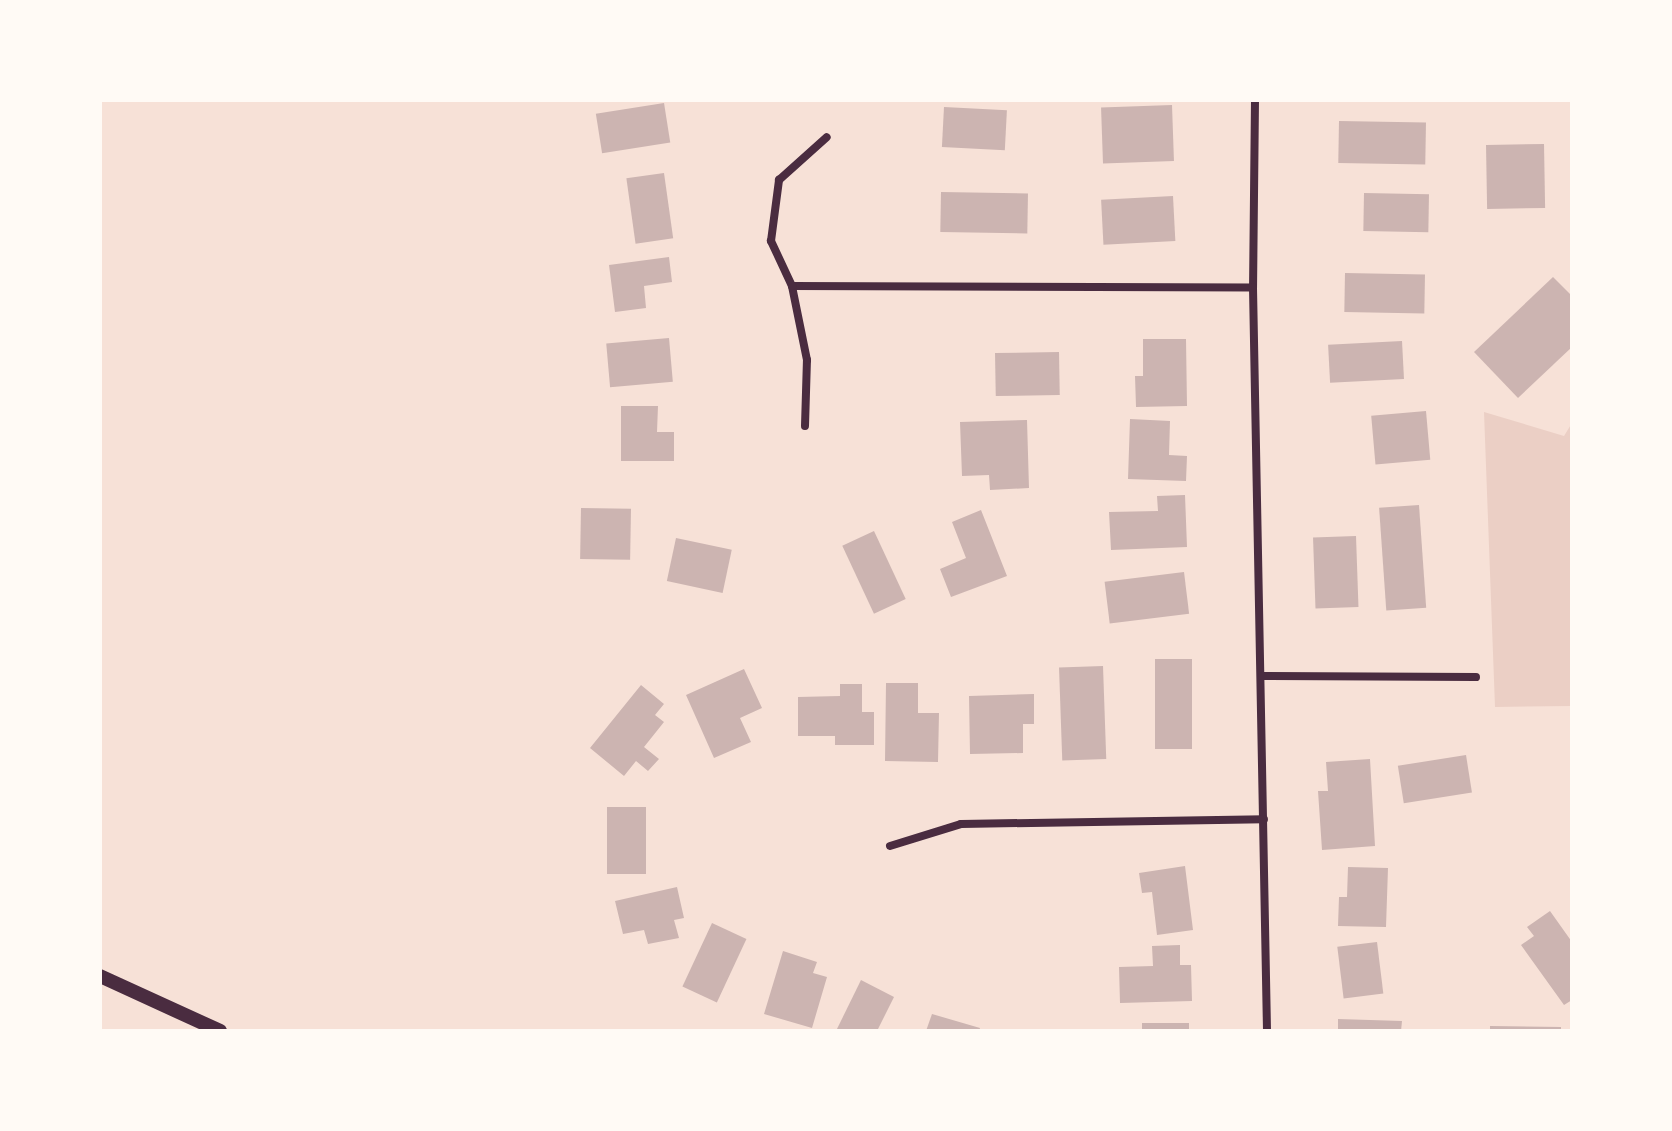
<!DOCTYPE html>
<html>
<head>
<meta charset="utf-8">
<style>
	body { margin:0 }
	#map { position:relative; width:1672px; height:1131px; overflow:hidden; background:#f7e1d7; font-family:"PT Sans",sans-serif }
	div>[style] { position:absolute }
	.green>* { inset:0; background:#ebcfc5 }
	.building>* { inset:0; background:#ccb4b1; transform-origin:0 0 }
	.minor>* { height:8px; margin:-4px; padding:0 4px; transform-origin:4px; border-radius:4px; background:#4a2c40 }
	.tertiary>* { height:14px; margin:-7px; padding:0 7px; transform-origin:7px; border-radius:7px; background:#4a2c40 }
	span { translate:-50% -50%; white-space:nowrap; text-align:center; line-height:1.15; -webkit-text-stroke:7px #fffaf5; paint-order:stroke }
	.frame { position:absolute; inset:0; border:102px solid #fffaf5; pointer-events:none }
</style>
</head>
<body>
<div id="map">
	<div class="green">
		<div style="clip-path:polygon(1484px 412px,1564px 436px,1572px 423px,1572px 706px,1495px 707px)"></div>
	</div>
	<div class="building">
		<div style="left:664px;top:103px;width:40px;height:69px;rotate:81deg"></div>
		<div style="left:1172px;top:105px;width:56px;height:71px;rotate:88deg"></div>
		<div style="left:944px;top:107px;width:63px;height:40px;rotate:3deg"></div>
		<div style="left:1339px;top:121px;width:87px;height:42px;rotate:1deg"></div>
		<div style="left:1544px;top:144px;width:64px;height:58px;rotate:89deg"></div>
		<div style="left:664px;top:173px;width:66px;height:38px;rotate:82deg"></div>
		<div style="left:941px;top:192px;width:87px;height:40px;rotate:1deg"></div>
		<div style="left:1364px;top:193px;width:65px;height:38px;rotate:1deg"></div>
		<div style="left:1173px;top:196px;width:45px;height:72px;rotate:87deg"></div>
		<div style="clip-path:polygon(669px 257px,672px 282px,644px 286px,646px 308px,615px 312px,609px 265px)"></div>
		<div style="left:1345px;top:273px;width:80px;height:39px;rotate:1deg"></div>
		<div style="clip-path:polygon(1553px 277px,1572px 296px,1572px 347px,1518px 398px,1474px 352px)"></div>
		<div style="left:669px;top:338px;width:44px;height:63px;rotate:85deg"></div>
		<div style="clip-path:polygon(1143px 339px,1186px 339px,1187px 406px,1136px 407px,1135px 376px,1143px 376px)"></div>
		<div style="left:1402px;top:341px;width:38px;height:74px;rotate:87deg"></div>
		<div style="left:1059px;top:352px;width:43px;height:64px;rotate:89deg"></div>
		<div style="clip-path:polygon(621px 406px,658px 406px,657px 432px,674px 432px,674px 461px,621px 461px)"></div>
		<div style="left:1426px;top:411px;width:49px;height:55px;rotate:85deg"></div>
		<div style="clip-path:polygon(1130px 419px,1170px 421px,1169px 455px,1187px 456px,1186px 481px,1128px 479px)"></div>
		<div style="clip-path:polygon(1027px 420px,1029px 488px,990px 490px,989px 475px,962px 476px,960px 422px)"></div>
		<div style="clip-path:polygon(1185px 495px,1187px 547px,1111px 550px,1109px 512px,1158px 511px,1157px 496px)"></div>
		<div style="left:1419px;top:505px;width:103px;height:40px;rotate:86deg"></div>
		<div style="left:581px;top:508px;width:50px;height:51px;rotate:1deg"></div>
		<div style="clip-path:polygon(981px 510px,1007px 576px,951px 597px,940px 569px,966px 558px,952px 522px)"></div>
		<div style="left:874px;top:531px;width:75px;height:35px;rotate:65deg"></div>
		<div style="left:1356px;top:536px;width:71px;height:43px;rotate:88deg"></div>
		<div style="left:676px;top:538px;width:57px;height:44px;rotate:12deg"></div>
		<div style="left:1184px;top:572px;width:42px;height:80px;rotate:83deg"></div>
		<div style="left:1155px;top:659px;width:37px;height:90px"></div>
		<div style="left:1103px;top:666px;width:93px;height:44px;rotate:88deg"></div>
		<div style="clip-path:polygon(744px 669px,762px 708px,740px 718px,751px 742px,714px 758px,686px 695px)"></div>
		<div style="clip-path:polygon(886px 683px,918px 683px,918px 713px,939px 713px,938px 762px,885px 761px)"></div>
		<div style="clip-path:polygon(840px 684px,862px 684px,862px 712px,874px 712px,874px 745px,835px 745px,835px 736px,798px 736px,798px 697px,840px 696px)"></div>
		<div style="clip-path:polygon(641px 685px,664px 704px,655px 715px,664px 722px,644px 747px,659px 759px,648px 771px,636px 761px,624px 776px,590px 748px)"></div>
		<div style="clip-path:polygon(1034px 694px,1034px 724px,1023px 724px,1023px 753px,970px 754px,969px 696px)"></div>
		<div style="left:1466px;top:755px;width:38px;height:69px;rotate:81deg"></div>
		<div style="clip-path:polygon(1370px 759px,1375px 846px,1322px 850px,1318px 791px,1328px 791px,1326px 762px)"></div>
		<div style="left:607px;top:807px;width:39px;height:67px"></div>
		<div style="clip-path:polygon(1185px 866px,1193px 930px,1157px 935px,1152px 892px,1142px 893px,1139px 873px)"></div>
		<div style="clip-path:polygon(1348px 867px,1388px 868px,1386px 927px,1338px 926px,1339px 897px,1347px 897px)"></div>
		<div style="clip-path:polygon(677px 887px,684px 918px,674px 920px,679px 938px,648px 944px,644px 930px,623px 934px,615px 901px)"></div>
		<div style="clip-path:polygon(1550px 911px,1572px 942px,1572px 1000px,1564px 1005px,1521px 945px,1534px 936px,1527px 927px)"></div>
		<div style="left:712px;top:923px;width:38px;height:70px;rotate:25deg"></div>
		<div style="left:1377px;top:942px;width:52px;height:40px;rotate:83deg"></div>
		<div style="clip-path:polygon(1180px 945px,1180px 965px,1191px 965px,1192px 1001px,1120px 1003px,1119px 967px,1153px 966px,1152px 946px)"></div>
		<div style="clip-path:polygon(783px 951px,817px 962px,813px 973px,827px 977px,812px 1028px,764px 1014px)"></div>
		<div style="clip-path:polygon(861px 980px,894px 997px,877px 1031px,836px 1031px)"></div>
		<div style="clip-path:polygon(932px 1014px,980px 1028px,979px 1031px,926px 1031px)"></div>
		<div style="clip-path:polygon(1338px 1019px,1402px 1021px,1401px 1031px,1338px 1031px)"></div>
		<div style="left:1189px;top:1023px;width:8px;height:47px;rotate:90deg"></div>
		<div style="clip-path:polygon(1490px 1026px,1561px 1027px,1561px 1031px,1490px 1031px)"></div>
	</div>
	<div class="minor">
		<div style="left:1255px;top:100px;width:188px;rotate:90.6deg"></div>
		<div style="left:1253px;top:288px;width:743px;rotate:88.92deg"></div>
		<div style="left:792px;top:286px;width:461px;rotate:0.2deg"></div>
		<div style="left:805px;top:426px;width:66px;rotate:-88.3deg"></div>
		<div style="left:807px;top:360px;width:76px;rotate:-101.5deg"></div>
		<div style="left:792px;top:286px;width:50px;rotate:-115deg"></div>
		<div style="left:771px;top:241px;width:62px;rotate:-82.5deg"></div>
		<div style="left:779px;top:180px;width:64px;rotate:-41.9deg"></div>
		<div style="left:1262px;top:676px;width:214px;rotate:0.3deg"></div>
		<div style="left:890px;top:846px;width:74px;rotate:-17.2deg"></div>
		<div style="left:961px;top:824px;width:303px;rotate:-0.9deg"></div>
	</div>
	<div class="tertiary">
		<div style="left:100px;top:976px;width:132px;rotate:24.6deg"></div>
	</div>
	<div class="frame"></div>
</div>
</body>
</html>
